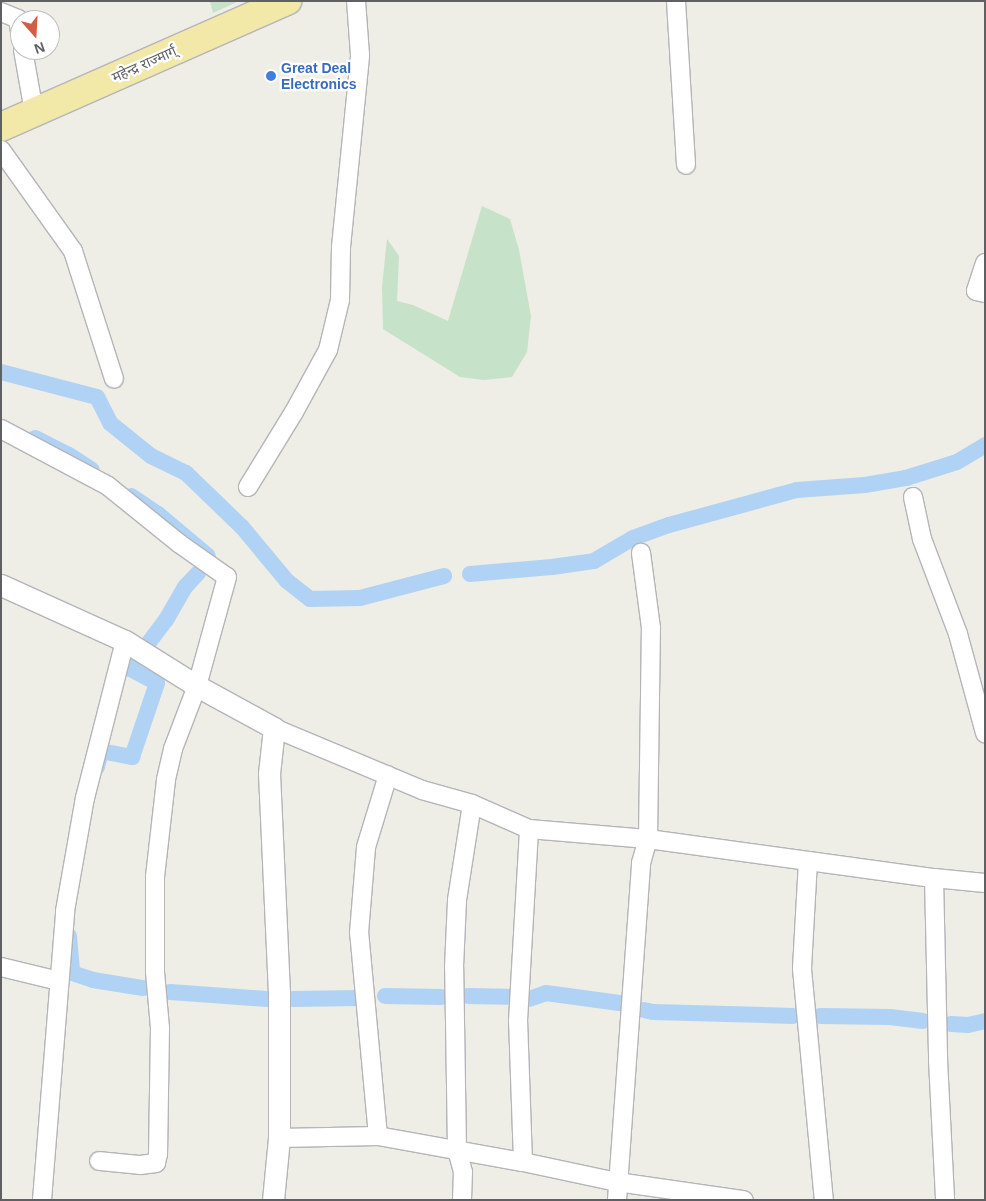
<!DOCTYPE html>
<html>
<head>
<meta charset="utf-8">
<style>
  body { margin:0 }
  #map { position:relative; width:986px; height:1201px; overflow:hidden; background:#eeede6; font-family:Arial,"Noto Sans Devanagari",sans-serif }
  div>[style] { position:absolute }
  .green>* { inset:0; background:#c6e2c8 }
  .canal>* { height:16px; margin:-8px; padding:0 8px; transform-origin:8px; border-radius:8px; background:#b0d2f4 }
  .roads { filter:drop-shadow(1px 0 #b3b5b9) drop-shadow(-1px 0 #b3b5b9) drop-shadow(0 1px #b3b5b9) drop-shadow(0 -1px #b3b5b9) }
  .minor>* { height:18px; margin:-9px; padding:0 9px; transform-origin:9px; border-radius:9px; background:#fff }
  .tertiary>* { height:21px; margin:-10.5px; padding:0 10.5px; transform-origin:10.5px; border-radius:10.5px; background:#fff }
  .trunk>* { height:28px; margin:-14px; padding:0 14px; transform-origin:14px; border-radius:14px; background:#f2e8a8 }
  .dots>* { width:14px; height:14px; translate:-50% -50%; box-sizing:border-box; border:2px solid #fff; border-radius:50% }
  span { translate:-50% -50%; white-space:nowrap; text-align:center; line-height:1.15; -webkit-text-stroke:4.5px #fff; paint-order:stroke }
  .street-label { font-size:14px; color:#5e6064 }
  .shop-label { font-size:14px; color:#366cbe; font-weight:700 }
  .left { translate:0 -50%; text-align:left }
  .frame { position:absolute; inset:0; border:2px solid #5e6064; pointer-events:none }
  .north { position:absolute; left:10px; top:10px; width:50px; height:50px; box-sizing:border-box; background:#fff; border:1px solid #bfbfc1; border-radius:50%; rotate:161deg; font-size:14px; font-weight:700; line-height:20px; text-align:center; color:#5e6064 }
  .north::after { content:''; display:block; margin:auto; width:18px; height:22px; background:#d35c47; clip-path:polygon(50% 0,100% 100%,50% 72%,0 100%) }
</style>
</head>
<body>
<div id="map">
  <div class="green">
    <div style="clip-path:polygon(210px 1px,239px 1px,213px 13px)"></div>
    <div style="clip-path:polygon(482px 206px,510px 219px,519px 250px,531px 316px,527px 352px,512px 377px,484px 380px,460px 377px,383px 329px,382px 287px,387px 239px,399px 256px,397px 301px,413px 305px,448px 321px)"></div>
  </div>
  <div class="canal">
    <div style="left:1px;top:372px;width:99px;rotate:14.6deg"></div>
    <div style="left:97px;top:397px;width:29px;rotate:63deg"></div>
    <div style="left:110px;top:423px;width:53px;rotate:38.8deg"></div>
    <div style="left:151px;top:456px;width:39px;rotate:26deg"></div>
    <div style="left:186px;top:473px;width:78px;rotate:44deg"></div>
    <div style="left:242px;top:527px;width:70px;rotate:50.2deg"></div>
    <div style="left:287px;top:581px;width:29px;rotate:38deg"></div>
    <div style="left:310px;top:599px;width:50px;rotate:-1.1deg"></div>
    <div style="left:360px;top:598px;width:87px;rotate:-14.7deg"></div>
    <div style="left:35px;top:438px;width:38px;rotate:27deg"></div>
    <div style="left:69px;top:455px;width:27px;rotate:33deg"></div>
    <div style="left:131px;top:496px;width:32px;rotate:34deg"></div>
    <div style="left:158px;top:514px;width:65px;rotate:40deg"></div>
    <div style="left:470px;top:574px;width:82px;rotate:-4.9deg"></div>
    <div style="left:552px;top:567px;width:42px;rotate:-8.1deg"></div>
    <div style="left:594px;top:561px;width:45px;rotate:-30.5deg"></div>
    <div style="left:633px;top:538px;width:38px;rotate:-20deg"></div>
    <div style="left:669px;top:525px;width:133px;rotate:-15.3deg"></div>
    <div style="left:797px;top:490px;width:68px;rotate:-4.2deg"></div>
    <div style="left:865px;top:485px;width:42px;rotate:-9.7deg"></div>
    <div style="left:906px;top:478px;width:53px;rotate:-17.4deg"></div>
    <div style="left:957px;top:462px;width:33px;rotate:-31deg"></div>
    <div style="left:150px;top:641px;width:26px;rotate:-53deg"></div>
    <div style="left:166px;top:620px;width:38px;rotate:-60deg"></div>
    <div style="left:185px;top:587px;width:19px;rotate:-47deg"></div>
    <div style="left:97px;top:767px;width:16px;rotate:-76deg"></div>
    <div style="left:101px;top:751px;width:32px;rotate:11deg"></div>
    <div style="left:132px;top:757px;width:78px;rotate:-71.3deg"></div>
    <div style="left:157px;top:683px;width:30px;rotate:-152deg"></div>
    <div style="left:131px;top:669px;width:7px;rotate:-56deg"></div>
    <div style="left:69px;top:936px;width:37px;rotate:85deg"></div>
    <div style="left:72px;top:973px;width:22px;rotate:18deg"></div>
    <div style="left:93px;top:980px;width:51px;rotate:9.1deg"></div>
    <div style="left:170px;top:992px;width:97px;rotate:4.1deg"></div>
    <div style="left:385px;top:996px;width:56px;rotate:1deg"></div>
    <div style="left:468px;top:996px;width:39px;rotate:1deg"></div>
    <div style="left:293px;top:999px;width:66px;rotate:-0.9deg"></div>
    <div style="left:529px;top:999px;width:18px;rotate:-19deg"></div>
    <div style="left:546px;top:993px;width:74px;rotate:7.8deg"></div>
    <div style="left:644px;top:1010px;width:9px;rotate:13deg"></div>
    <div style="left:653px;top:1012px;width:140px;rotate:1.6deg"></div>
    <div style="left:820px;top:1016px;width:70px;rotate:0.8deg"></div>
    <div style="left:890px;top:1017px;width:33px;rotate:7deg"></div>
    <div style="left:951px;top:1024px;width:17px;rotate:3deg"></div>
    <div style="left:968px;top:1025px;width:17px;rotate:-13deg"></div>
  </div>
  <div class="roads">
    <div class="minor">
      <div style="left:676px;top:1px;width:164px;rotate:86.5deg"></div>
      <div style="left:1px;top:12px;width:18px;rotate:22deg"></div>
      <div style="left:18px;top:19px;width:13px;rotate:81deg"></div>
      <div style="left:23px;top:50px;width:63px;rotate:79.9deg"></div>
      <div style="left:1px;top:150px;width:124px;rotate:54.5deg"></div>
      <div style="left:73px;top:251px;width:134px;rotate:72.2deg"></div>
      <div style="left:985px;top:263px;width:29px;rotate:108deg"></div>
      <div style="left:976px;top:291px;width:9px;rotate:13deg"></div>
      <div style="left:1px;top:429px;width:121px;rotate:28deg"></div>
      <div style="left:108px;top:486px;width:92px;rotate:38.9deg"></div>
      <div style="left:180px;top:544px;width:57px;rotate:35.1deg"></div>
      <div style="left:227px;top:577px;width:113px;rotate:105.4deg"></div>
      <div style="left:197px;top:686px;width:67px;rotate:110.9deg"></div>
      <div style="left:173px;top:749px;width:32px;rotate:103deg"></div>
      <div style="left:166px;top:780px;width:98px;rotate:96.5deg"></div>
      <div style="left:155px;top:877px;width:95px;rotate:90deg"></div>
      <div style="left:155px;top:972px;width:56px;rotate:84.9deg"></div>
      <div style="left:160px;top:1028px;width:126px;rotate:90.9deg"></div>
      <div style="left:158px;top:1154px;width:9px;rotate:103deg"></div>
      <div style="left:156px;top:1163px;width:16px;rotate:173deg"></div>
      <div style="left:140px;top:1165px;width:41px;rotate:-174.4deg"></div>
      <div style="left:248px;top:487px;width:88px;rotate:-58.5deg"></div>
      <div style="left:294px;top:412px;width:71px;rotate:-61.3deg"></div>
      <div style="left:328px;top:350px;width:51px;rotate:-76.5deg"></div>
      <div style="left:340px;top:300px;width:53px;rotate:-88.9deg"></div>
      <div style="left:341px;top:247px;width:193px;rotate:-84.3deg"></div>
      <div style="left:360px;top:55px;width:54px;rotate:-94.2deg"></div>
      <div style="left:913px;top:497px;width:43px;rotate:77.9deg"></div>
      <div style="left:922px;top:539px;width:102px;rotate:69.2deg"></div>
      <div style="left:958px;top:634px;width:103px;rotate:74.7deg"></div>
      <div style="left:274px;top:728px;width:160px;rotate:22.7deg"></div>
      <div style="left:422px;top:790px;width:52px;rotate:15.6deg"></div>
      <div style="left:472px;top:804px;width:62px;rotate:23.7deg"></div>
      <div style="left:529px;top:829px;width:119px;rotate:4.8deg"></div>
      <div style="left:648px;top:839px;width:289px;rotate:7.8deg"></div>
      <div style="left:934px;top:878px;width:51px;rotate:5.6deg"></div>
      <div style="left:808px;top:861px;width:108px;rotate:93.2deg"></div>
      <div style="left:802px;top:969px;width:232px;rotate:84.6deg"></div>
      <div style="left:934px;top:878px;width:182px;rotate:88.7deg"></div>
      <div style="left:938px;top:1060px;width:140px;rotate:87.1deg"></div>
      <div style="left:1px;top:967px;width:60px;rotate:13.6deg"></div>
      <div style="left:378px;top:1136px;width:204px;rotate:-95.3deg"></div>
      <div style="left:359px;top:933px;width:86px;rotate:-85.3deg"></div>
      <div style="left:366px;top:847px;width:75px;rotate:-73deg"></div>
      <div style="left:279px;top:1138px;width:99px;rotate:-1.2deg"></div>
      <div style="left:378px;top:1136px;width:147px;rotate:10.2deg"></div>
      <div style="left:523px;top:1162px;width:96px;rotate:12deg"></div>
      <div style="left:617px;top:1182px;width:128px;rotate:8.1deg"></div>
      <div style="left:523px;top:1162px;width:141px;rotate:-92deg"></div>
      <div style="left:518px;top:1021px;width:192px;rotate:-86.7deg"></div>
      <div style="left:42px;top:1200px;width:290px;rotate:-85.4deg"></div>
      <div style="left:65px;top:911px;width:115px;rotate:-80deg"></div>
      <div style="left:85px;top:798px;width:162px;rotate:-75.7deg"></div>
      <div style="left:462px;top:1200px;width:28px;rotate:-88deg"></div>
      <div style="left:463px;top:1172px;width:24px;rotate:-105deg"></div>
      <div style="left:457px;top:1149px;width:182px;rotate:-90.9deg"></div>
      <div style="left:454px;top:967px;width:67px;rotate:-87.4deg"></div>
      <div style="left:457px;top:900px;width:97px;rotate:-81.1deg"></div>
      <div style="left:617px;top:1200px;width:338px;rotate:-85.9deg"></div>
      <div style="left:641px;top:863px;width:25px;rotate:-74deg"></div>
      <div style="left:648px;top:839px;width:211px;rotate:-89.2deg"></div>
      <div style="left:651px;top:628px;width:76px;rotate:-97.6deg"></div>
    </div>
    <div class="tertiary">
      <div style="left:1px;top:585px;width:136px;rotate:24.3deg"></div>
      <div style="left:125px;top:641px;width:85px;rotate:32deg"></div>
      <div style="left:197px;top:686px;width:88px;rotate:28.6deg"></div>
      <div style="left:274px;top:728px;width:45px;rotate:96.3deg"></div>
      <div style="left:269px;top:773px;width:219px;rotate:87.4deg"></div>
      <div style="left:279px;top:992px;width:146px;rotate:90deg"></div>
      <div style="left:279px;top:1138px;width:62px;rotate:95.5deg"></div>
    </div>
    <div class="trunk">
      <div style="left:1px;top:127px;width:313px;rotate:-23.8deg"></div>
    </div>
  </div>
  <div class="dots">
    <div style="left:271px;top:76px;background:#3f7fe0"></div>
  </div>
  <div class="street-label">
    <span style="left:144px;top:64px;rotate:-24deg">महेन्द्र राज्मार्ग्</span>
  </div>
  <div class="shop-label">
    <span class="left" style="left:281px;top:76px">Great Deal<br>Electronics</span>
  </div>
  <div class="frame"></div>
  <div class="north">N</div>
</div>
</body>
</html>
